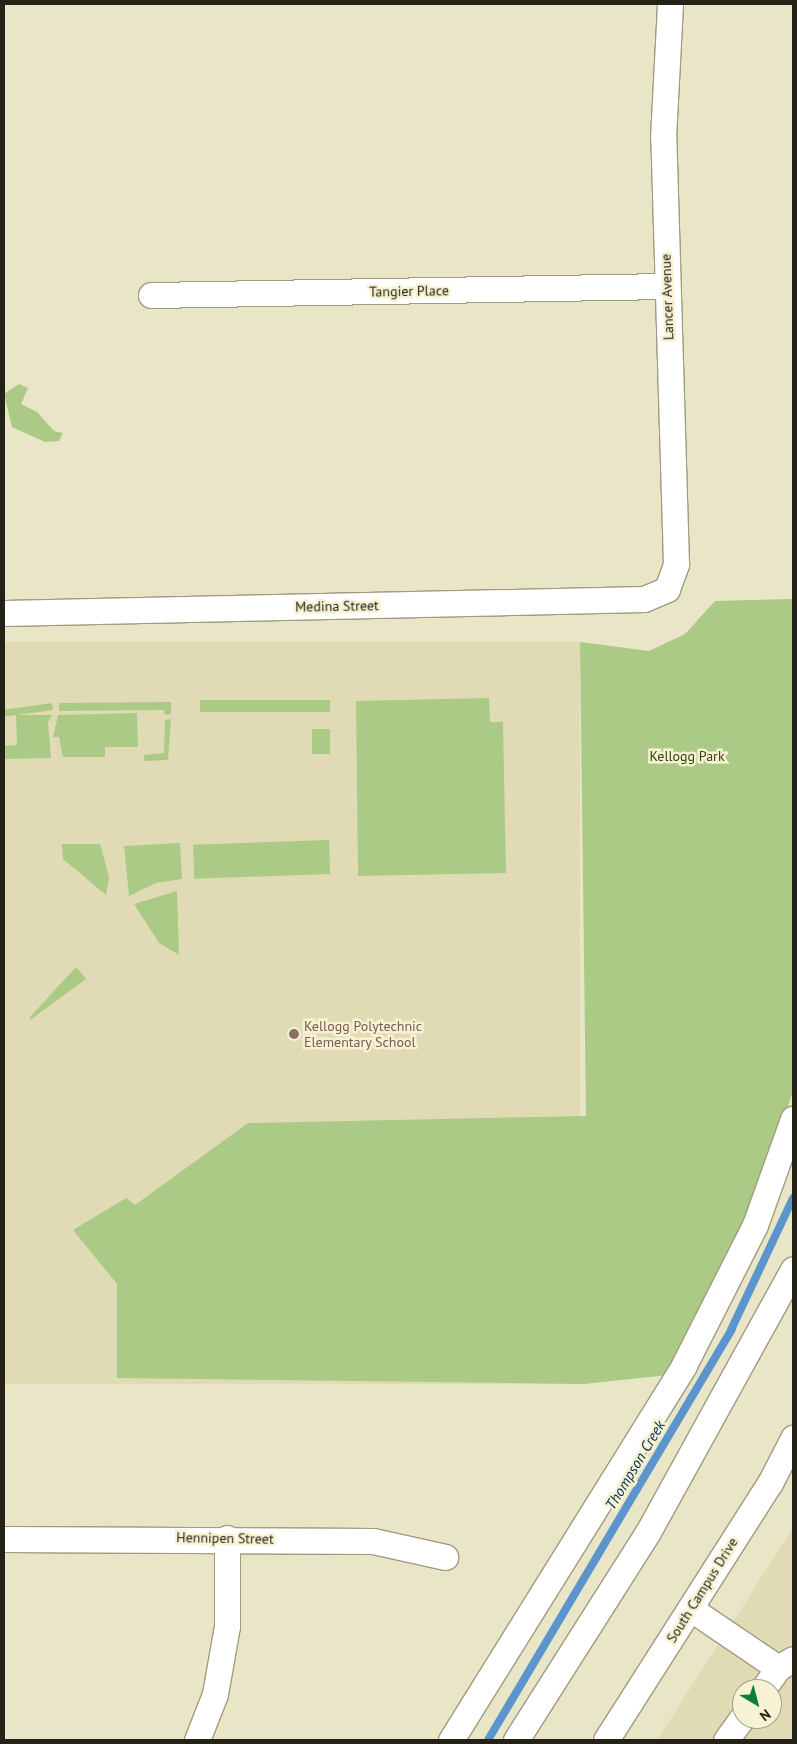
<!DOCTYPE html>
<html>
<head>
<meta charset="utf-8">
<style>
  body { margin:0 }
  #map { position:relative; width:797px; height:1744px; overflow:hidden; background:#e9e5c7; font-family:"PT Sans",sans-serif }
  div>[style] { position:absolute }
  .built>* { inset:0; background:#e1dbb5; transform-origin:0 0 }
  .green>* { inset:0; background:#abca85; transform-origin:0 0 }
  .stream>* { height:8px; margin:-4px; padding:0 4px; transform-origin:4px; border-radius:4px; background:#5c95ce }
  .roads { filter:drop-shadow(1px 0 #a09b7f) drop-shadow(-1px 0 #a09b7f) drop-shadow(0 1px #a09b7f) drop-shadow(0 -1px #a09b7f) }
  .minor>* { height:25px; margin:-12.5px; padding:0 12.5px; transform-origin:12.5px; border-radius:12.5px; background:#fff }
  .dots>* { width:14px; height:14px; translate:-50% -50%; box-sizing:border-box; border:2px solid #f7f2d3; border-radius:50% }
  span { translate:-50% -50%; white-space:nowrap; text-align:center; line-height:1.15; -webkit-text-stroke:5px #f7f2d3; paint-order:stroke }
  .street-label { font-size:14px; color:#242217 }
  .park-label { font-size:14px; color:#2f430d }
  .education-label { font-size:14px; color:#785e54 }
  .left { translate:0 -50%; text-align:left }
  .water-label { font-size:15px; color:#002a4f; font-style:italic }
  .frame { position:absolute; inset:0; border:5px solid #242217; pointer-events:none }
  .north { position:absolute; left:732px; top:1679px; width:50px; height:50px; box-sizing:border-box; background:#f7f2d3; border:1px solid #a39f88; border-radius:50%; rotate:143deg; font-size:14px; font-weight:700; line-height:20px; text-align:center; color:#242217 }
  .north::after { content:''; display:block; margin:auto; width:18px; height:22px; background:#088038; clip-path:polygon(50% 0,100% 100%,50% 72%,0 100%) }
</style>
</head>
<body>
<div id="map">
  <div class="built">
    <div style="left:580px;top:642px;width:742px;height:576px;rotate:90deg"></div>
    <div style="clip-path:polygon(evenodd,793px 1528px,793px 1740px,657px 1740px,793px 1528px,742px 1689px,772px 1689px,772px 1719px,742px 1719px,742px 1689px)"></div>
  </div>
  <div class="green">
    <div style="clip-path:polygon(19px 384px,28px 388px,21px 404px,37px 412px,54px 431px,63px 433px,59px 441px,45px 442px,12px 427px,4px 394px)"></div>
    <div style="clip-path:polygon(793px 599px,793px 1091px,759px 1195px,668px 1375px,584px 1384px,117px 1378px,117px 1284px,73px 1230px,126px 1198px,135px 1205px,248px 1123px,586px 1116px,580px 642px,649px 651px,685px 634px,715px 601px)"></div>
    <div style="clip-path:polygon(489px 698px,490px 722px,503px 722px,506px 873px,358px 876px,356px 701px)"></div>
    <div style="left:330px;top:700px;width:12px;height:130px;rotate:90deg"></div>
    <div style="clip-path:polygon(171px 702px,171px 714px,165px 715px,164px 710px,59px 711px,59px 703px)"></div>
    <div style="left:52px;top:703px;width:7px;height:48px;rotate:82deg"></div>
    <div style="clip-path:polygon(137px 713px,138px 747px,105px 747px,105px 757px,63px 757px,59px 737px,53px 737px,58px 715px)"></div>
    <div style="clip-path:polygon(16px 715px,52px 715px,48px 722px,51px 758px,4px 759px,4px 746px,17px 745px)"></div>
    <div style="clip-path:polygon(171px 719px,168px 760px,144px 761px,144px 755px,164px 753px,165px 720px)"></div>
    <div style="left:312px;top:729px;width:18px;height:25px"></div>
    <div style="left:329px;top:840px;width:34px;height:136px;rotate:88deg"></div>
    <div style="clip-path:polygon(180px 843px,182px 879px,156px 883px,129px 896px,124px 846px)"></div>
    <div style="clip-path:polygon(62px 844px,100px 844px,109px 877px,106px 895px,63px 859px)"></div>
    <div style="clip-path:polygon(177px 891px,179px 955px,159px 943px,134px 904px)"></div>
    <div style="clip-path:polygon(76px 967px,86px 979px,30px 1020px,30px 1017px)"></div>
  </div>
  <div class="stream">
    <div style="left:488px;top:1740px;width:477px;rotate:-59.3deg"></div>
    <div style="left:731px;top:1330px;width:146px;rotate:-64.8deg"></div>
  </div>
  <div class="roads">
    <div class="minor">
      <div style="left:151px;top:295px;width:516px;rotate:-1deg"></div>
      <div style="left:4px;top:613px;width:640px;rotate:-1.25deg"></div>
      <div style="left:644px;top:599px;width:25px;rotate:-23deg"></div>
      <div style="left:667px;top:589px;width:27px;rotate:-70deg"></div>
      <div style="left:676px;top:564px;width:426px;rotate:-91.7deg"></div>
      <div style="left:663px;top:138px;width:134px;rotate:-87deg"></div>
      <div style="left:4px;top:1539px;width:369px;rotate:0.3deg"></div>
      <div style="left:373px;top:1541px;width:74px;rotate:12.5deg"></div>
      <div style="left:691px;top:1609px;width:105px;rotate:34.1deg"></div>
      <div style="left:763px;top:1689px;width:26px;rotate:-54deg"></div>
      <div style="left:778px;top:1668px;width:17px;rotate:-31deg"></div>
      <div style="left:197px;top:1740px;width:49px;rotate:-68.6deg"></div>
      <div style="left:215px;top:1694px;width:69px;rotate:-80deg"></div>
      <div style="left:227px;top:1626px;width:88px;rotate:-90deg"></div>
      <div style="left:451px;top:1740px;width:441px;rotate:-58.1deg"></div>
      <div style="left:684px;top:1365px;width:157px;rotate:-63.1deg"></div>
      <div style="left:755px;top:1225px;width:113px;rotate:-70.3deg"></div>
      <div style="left:516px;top:1740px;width:246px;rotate:-57.6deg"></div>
      <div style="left:648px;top:1532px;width:300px;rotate:-61.1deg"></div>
      <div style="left:606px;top:1740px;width:305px;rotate:-57.5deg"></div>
      <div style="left:770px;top:1483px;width:51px;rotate:-62.9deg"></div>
      <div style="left:726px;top:1740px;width:27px;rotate:-54deg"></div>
    </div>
  </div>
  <div class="dots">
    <div style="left:294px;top:1034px;background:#8d6e63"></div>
  </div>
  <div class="street-label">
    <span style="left:409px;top:291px;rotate:-1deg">Tangier Place</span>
    <span style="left:667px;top:297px;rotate:-92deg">Lancer Avenue</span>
    <span style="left:337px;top:606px;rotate:-1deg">Medina Street</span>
    <span style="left:225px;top:1538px;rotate:1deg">Hennipen Street</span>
    <span style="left:702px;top:1590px;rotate:-58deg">South Campus Drive</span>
  </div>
  <div class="park-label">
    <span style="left:687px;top:756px">Kellogg Park</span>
  </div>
  <div class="education-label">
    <span class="left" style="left:304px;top:1034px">Kellogg Polytechnic<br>Elementary School</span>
  </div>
  <div class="water-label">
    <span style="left:635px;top:1465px;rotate:-59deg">Thompson Creek</span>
  </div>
  <div class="frame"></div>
  <div class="north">N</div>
</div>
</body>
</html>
